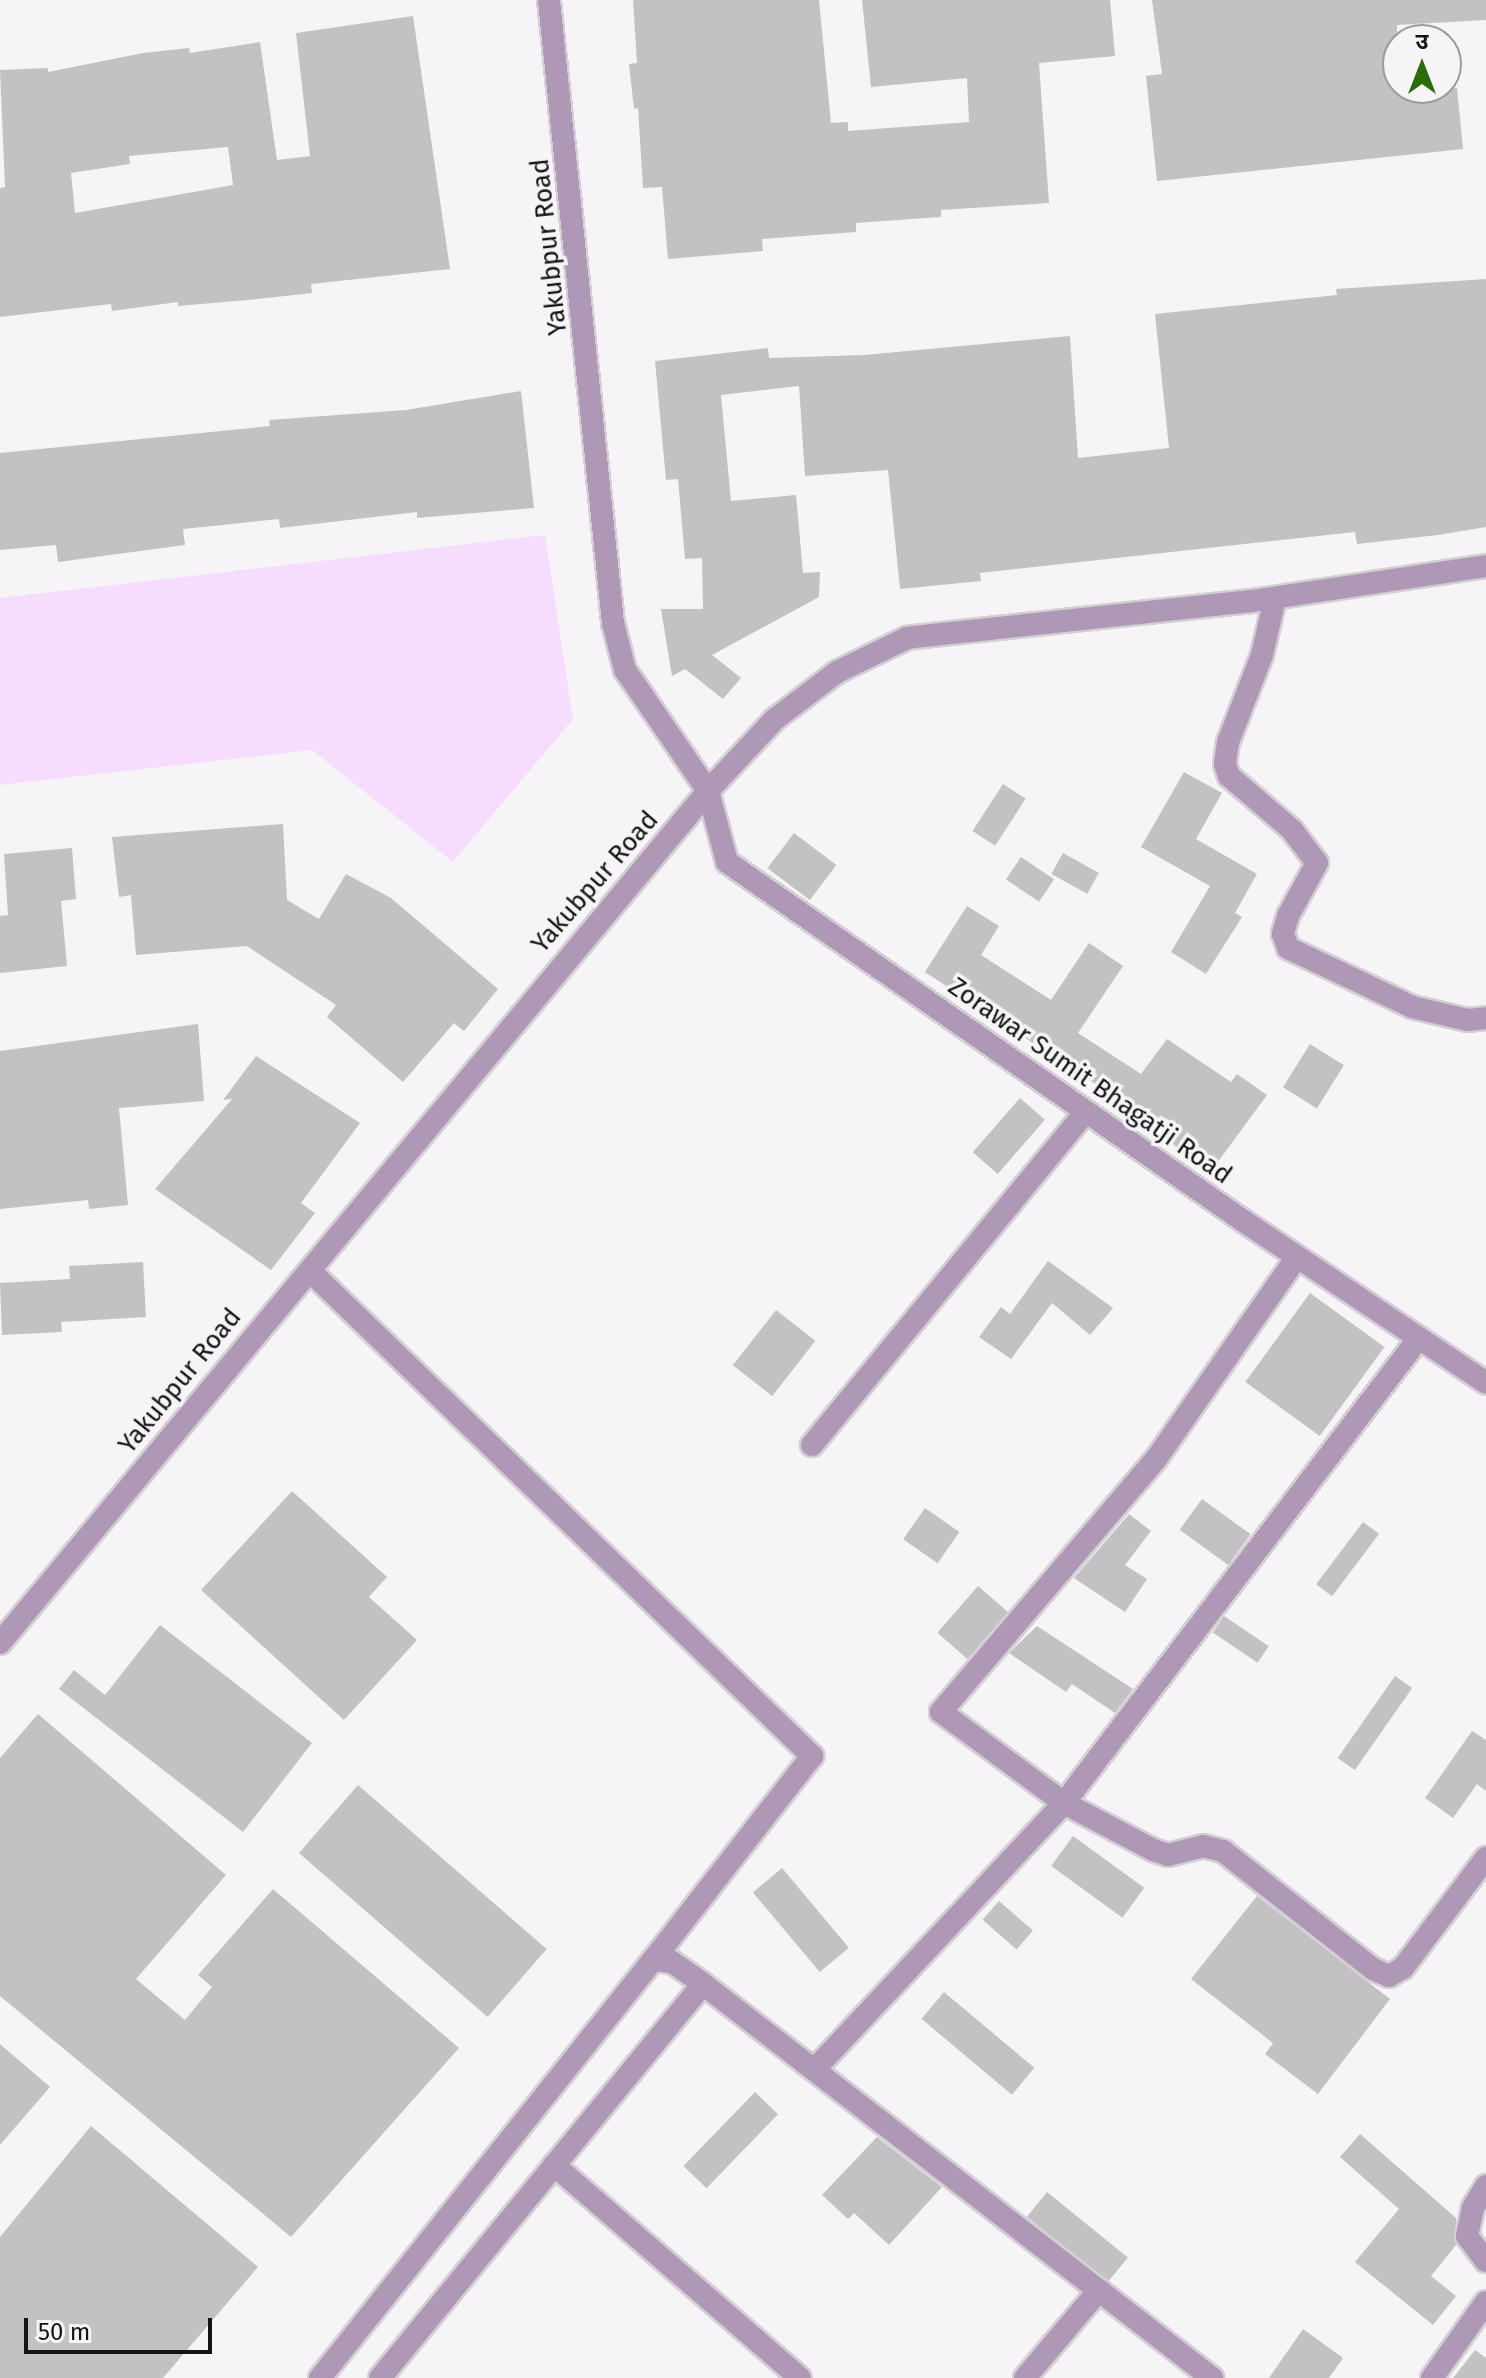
<!DOCTYPE html>
<html>
<head>
<meta charset="utf-8">
<style>
  body { margin:0 }
  #map { position:relative; width:1486px; height:2378px; overflow:hidden; background:#f7f4f8; font-family:"Fira Sans","Noto Sans Devanagari",sans-serif }
  div>[style] { position:absolute }
  .green>* { inset:0; background:#f6dcfd }
  .building>* { inset:0; background:#c4c1c5; transform-origin:0 0 }
  .roads { filter:drop-shadow(2px 0 #d3d0d4) drop-shadow(-2px 0 #d3d0d4) drop-shadow(0 2px #d3d0d4) drop-shadow(0 -2px #d3d0d4) }
  .minor>* { height:22px; margin:-11px; padding:0 11px; transform-origin:11px; border-radius:11px; background:#af98b5 }
  .tertiary>* { height:22px; margin:-11px; padding:0 11px; transform-origin:11px; border-radius:11px; background:#af98b5 }
  span { translate:-50% -50%; white-space:nowrap; text-align:center; line-height:1.15; -webkit-text-stroke:7px #f7f4f8; paint-order:stroke }
  .street-label { font-size:26px; color:#141315 }
  .north { position:absolute; left:1382px; top:24px; width:80px; height:80px; box-sizing:border-box; background:#f7f4f8; border:2px solid #9c9a9d; border-radius:50%; rotate:0deg; font-size:22px; font-weight:700; line-height:32px; text-align:center; color:#141315 }
  .north::after { content:''; display:block; margin:auto; width:28px; height:36px; background:#276d08; clip-path:polygon(50% 0,100% 100%,50% 72%,0 100%) }
  .scale { position:absolute; left:24px; top:2318px; width:188px; height:36px; box-sizing:border-box; border:4px solid #141315; border-top:0; padding-left:10px; font-size:24px; line-height:28px; white-space:nowrap; color:#141315; -webkit-text-stroke:6px #f7f4f8; paint-order:stroke }
</style>
</head>
<body>
<div id="map">
  <div class="green">
    <div style="clip-path:polygon(545px 535px,573px 719px,453px 862px,312px 750px,0 785px,0 598px)"></div>
  </div>
  <div class="building">
    <div style="clip-path:polygon(633px 0,819px 0,831px 123px,848px 122px,848px 131px,969px 122px,967px 78px,871px 87px,862px 0,1110px 0,1115px 56px,1039px 63px,1049px 203px,941px 210px,941px 217px,856px 223px,856px 232px,762px 239px,763px 251px,668px 259px,662px 187px,643px 188px,638px 108px,634px 109px,629px 64px,637px 63px)"></div>
    <div style="clip-path:polygon(1152px 0,1486px 0,1486px 20px,1397px 25px,1398px 88px,1457px 88px,1463px 149px,1157px 181px,1146px 76px,1162px 74px)"></div>
    <div style="clip-path:polygon(evenodd,413px 16px,450px 269px,311px 284px,312px 293px,258px 299px,178px 306px,178px 302px,112px 311px,111px 304px,0 317px,0 188px,5px 187px,0 70px,48px 68px,48px 72px,143px 53px,189px 48px,190px 53px,260px 42px,277px 160px,310px 156px,296px 33px,413px 16px,228px 147px,233px 185px,75px 213px,71px 173px,130px 164px,129px 156px,228px 147px)"></div>
    <div style="clip-path:polygon(1486px 279px,1486px 527px,1438px 535px,1357px 544px,1355px 532px,980px 573px,981px 581px,900px 589px,888px 470px,805px 476px,799px 386px,721px 395px,731px 501px,796px 495px,803px 573px,820px 572px,819px 597px,712px 655px,741px 678px,723px 699px,685px 669px,672px 676px,661px 609px,703px 609px,702px 558px,685px 559px,678px 479px,666px 480px,655px 361px,768px 348px,769px 358px,864px 355px,1070px 336px,1078px 458px,1169px 448px,1155px 314px,1337px 295px,1336px 289px)"></div>
    <div style="clip-path:polygon(521px 391px,534px 508px,417px 518px,417px 512px,280px 528px,279px 519px,183px 529px,185px 545px,58px 562px,56px 545px,0 550px,0 453px,270px 426px,269px 420px,406px 410px)"></div>
    <div style="clip-path:polygon(1184px 772px,1222px 793px,1196px 839px,1257px 874px,1235px 913px,1242px 917px,1206px 974px,1171px 952px,1210px 886px,1141px 847px)"></div>
    <div style="left:1003px;top:784px;width:27px;height:56px;rotate:33deg"></div>
    <div style="clip-path:polygon(283px 824px,287px 900px,319px 919px,346px 874px,391px 898px,498px 989px,464px 1031px,454px 1023px,403px 1082px,327px 1017px,336px 1005px,247px 946px,136px 955px,131px 895px,119px 897px,112px 837px)"></div>
    <div style="left:794px;top:833px;width:53px;height:44px;rotate:37deg"></div>
    <div style="clip-path:polygon(72px 848px,76px 899px,61px 901px,67px 966px,0 973px,0 916px,8px 915px,4px 854px)"></div>
    <div style="left:1063px;top:853px;width:41px;height:24px;rotate:29deg"></div>
    <div style="left:1021px;top:857px;width:40px;height:27px;rotate:34deg"></div>
    <div style="clip-path:polygon(967px 906px,999px 926px,981px 955px,1051px 1000px,1089px 943px,1123px 966px,1078px 1033px,1141px 1074px,1167px 1039px,1231px 1082px,1237px 1074px,1267px 1095px,1209px 1174px,1121px 1101px,925px 972px)"></div>
    <div style="clip-path:polygon(198px 1024px,204px 1101px,119px 1108px,128px 1205px,89px 1209px,88px 1200px,0 1209px,0 1051px)"></div>
    <div style="left:1310px;top:1044px;width:40px;height:51px;rotate:32deg"></div>
    <div style="clip-path:polygon(256px 1056px,360px 1123px,301px 1203px,315px 1213px,271px 1270px,155px 1189px,232px 1099px,223px 1100px)"></div>
    <div style="left:1020px;top:1098px;width:33px;height:72px;rotate:41deg"></div>
    <div style="clip-path:polygon(1048px 1261px,1113px 1308px,1090px 1335px,1052px 1303px,1011px 1359px,979px 1337px,1001px 1307px,1010px 1314px)"></div>
    <div style="clip-path:polygon(143px 1262px,146px 1317px,61px 1322px,62px 1332px,2px 1335px,0 1283px,70px 1279px,69px 1266px)"></div>
    <div style="left:1310px;top:1293px;width:92px;height:110px;rotate:36deg"></div>
    <div style="left:776px;top:1310px;width:50px;height:70px;rotate:38deg"></div>
    <div style="clip-path:polygon(292px 1491px,387px 1577px,369px 1597px,417px 1640px,344px 1720px,201px 1590px)"></div>
    <div style="left:1202px;top:1499px;width:60px;height:38px;rotate:36deg"></div>
    <div style="left:925px;top:1508px;width:42px;height:38px;rotate:35deg"></div>
    <div style="clip-path:polygon(1129px 1514px,1151px 1531px,1125px 1565px,1147px 1579px,1125px 1612px,1074px 1578px)"></div>
    <div style="left:1363px;top:1522px;width:20px;height:78px;rotate:37deg"></div>
    <div style="left:978px;top:1586px;width:40px;height:62px;rotate:41deg"></div>
    <div style="left:1224px;top:1616px;width:54px;height:20px;rotate:34deg"></div>
    <div style="clip-path:polygon(160px 1625px,312px 1743px,243px 1832px,59px 1689px,74px 1670px,105px 1695px)"></div>
    <div style="clip-path:polygon(1037px 1626px,1133px 1689px,1115px 1713px,1072px 1684px,1066px 1692px,1009px 1653px)"></div>
    <div style="left:1395px;top:1676px;width:21px;height:100px;rotate:35deg"></div>
    <div style="clip-path:polygon(38px 1714px,226px 1875px,136px 1979px,185px 2020px,212px 1987px,198px 1975px,273px 1889px,459px 2048px,291px 2237px,0 1996px,0 1758px)"></div>
    <div style="clip-path:polygon(1472px 1731px,1486px 1740px,1486px 1791px,1477px 1784px,1453px 1818px,1425px 1798px)"></div>
    <div style="left:358px;top:1785px;width:250px;height:90px;rotate:41deg"></div>
    <div style="left:1073px;top:1836px;width:88px;height:37px;rotate:36deg"></div>
    <div style="left:782px;top:1868px;width:104px;height:38px;rotate:50deg"></div>
    <div style="clip-path:polygon(1257px 1896px,1390px 1999px,1318px 2094px,1265px 2054px,1273px 2043px,1191px 1979px)"></div>
    <div style="left:999px;top:1901px;width:45px;height:25px;rotate:41deg"></div>
    <div style="left:944px;top:1992px;width:118px;height:35px;rotate:40deg"></div>
    <div style="clip-path:polygon(0 2044px,50px 2087px,0 2145px)"></div>
    <div style="left:755px;top:2092px;width:32px;height:103px;rotate:44deg"></div>
    <div style="clip-path:polygon(91px 2126px,258px 2267px,163px 2378px,0 2378px,0 2237px)"></div>
    <div style="clip-path:polygon(1360px 2134px,1456px 2218px,1456px 2245px,1431px 2276px,1456px 2296px,1433px 2325px,1355px 2262px,1399px 2209px,1340px 2157px)"></div>
    <div style="clip-path:polygon(877px 2137px,942px 2187px,889px 2245px,854px 2213px,848px 2219px,822px 2195px)"></div>
    <div style="left:1047px;top:2192px;width:104px;height:32px;rotate:39deg"></div>
    <div style="clip-path:polygon(1303px 2329px,1343px 2358px,1329px 2378px,1269px 2378px)"></div>
    <div style="clip-path:polygon(1475px 2350px,1486px 2358px,1486px 2378px,1453px 2378px)"></div>
  </div>
  <div class="roads">
    <div class="minor">
      <div style="left:1486px;top:566px;width:238px;rotate:171.5deg"></div>
      <div style="left:1251px;top:601px;width:346px;rotate:173.9deg"></div>
      <div style="left:907px;top:638px;width:78px;rotate:154.1deg"></div>
      <div style="left:837px;top:672px;width:79px;rotate:142.7deg"></div>
      <div style="left:774px;top:720px;width:97px;rotate:132.9deg"></div>
      <div style="left:708px;top:791px;width:73px;rotate:75deg"></div>
      <div style="left:727px;top:862px;width:627px;rotate:34.8deg"></div>
      <div style="left:1242px;top:1220px;width:293px;rotate:33.7deg"></div>
      <div style="left:1275px;top:598px;width:58px;rotate:102.8deg"></div>
      <div style="left:1262px;top:655px;width:93px;rotate:111.3deg"></div>
      <div style="left:1228px;top:742px;width:22px;rotate:98deg"></div>
      <div style="left:1225px;top:764px;width:13px;rotate:72deg"></div>
      <div style="left:1229px;top:776px;width:83px;rotate:40.6deg"></div>
      <div style="left:1292px;top:830px;width:41px;rotate:52.9deg"></div>
      <div style="left:1317px;top:863px;width:60px;rotate:118.7deg"></div>
      <div style="left:1288px;top:916px;width:19px;rotate:106deg"></div>
      <div style="left:1283px;top:934px;width:15px;rotate:70deg"></div>
      <div style="left:1288px;top:948px;width:137px;rotate:25.4deg"></div>
      <div style="left:1412px;top:1007px;width:57px;rotate:13.1deg"></div>
      <div style="left:1468px;top:1020px;width:18px;rotate:-6deg"></div>
      <div style="left:1297px;top:1257px;width:246px;rotate:124.9deg"></div>
      <div style="left:1156px;top:1459px;width:332px;rotate:130.4deg"></div>
      <div style="left:941px;top:1712px;width:153px;rotate:36.5deg"></div>
      <div style="left:1064px;top:1803px;width:101px;rotate:27.8deg"></div>
      <div style="left:1153px;top:1850px;width:16px;rotate:18deg"></div>
      <div style="left:1168px;top:1855px;width:36px;rotate:-14deg"></div>
      <div style="left:1203px;top:1846px;width:21px;rotate:14deg"></div>
      <div style="left:1223px;top:1851px;width:191px;rotate:38.2deg"></div>
      <div style="left:1373px;top:1969px;width:17px;rotate:24deg"></div>
      <div style="left:1389px;top:1976px;width:16px;rotate:-30deg"></div>
      <div style="left:1403px;top:1968px;width:138px;rotate:-53deg"></div>
      <div style="left:812px;top:1445px;width:430px;rotate:-50.6deg"></div>
      <div style="left:703px;top:1984px;width:644px;rotate:37.74deg"></div>
      <div style="left:816px;top:2068px;width:363px;rotate:-46.9deg"></div>
      <div style="left:1064px;top:1803px;width:585px;rotate:-52.64deg"></div>
      <div style="left:554px;top:2165px;width:325px;rotate:40.9deg"></div>
      <div style="left:1486px;top:2186px;width:26px;rotate:121deg"></div>
      <div style="left:1473px;top:2208px;width:29px;rotate:102deg"></div>
      <div style="left:1467px;top:2236px;width:31px;rotate:53deg"></div>
      <div style="left:1025px;top:2378px;width:115px;rotate:-49.9deg"></div>
      <div style="left:1432px;top:2378px;width:93px;rotate:-54.6deg"></div>
    </div>
    <div class="tertiary">
      <div style="left:311px;top:1272px;width:697px;rotate:44.01deg"></div>
      <div style="left:812px;top:1756px;width:259px;rotate:127.9deg"></div>
      <div style="left:0;top:1643px;width:1108px;rotate:-50.27deg"></div>
      <div style="left:708px;top:791px;width:147px;rotate:-124.4deg"></div>
      <div style="left:625px;top:670px;width:49px;rotate:-104.3deg"></div>
      <div style="left:613px;top:623px;width:626px;rotate:-95.87deg"></div>
      <div style="left:320px;top:2378px;width:534px;rotate:-51.46deg"></div>
      <div style="left:653px;top:1960px;width:19px;rotate:6deg"></div>
      <div style="left:672px;top:1962px;width:38px;rotate:35deg"></div>
      <div style="left:703px;top:1984px;width:509px;rotate:129.34deg"></div>
    </div>
  </div>
  <div class="street-label">
    <span style="left:549px;top:247px;rotate:-96deg">Yakubpur Road</span>
    <span style="left:595px;top:882px;rotate:-49deg">Yakubpur Road</span>
    <span style="left:1090px;top:1081px;rotate:35deg">Zorawar Sumit Bhagatji Road</span>
    <span style="left:180px;top:1381px;rotate:-51deg">Yakubpur Road</span>
  </div>
  <div class="north">उ</div>
  <div class="scale">50 m</div>
</div>
</body>
</html>
